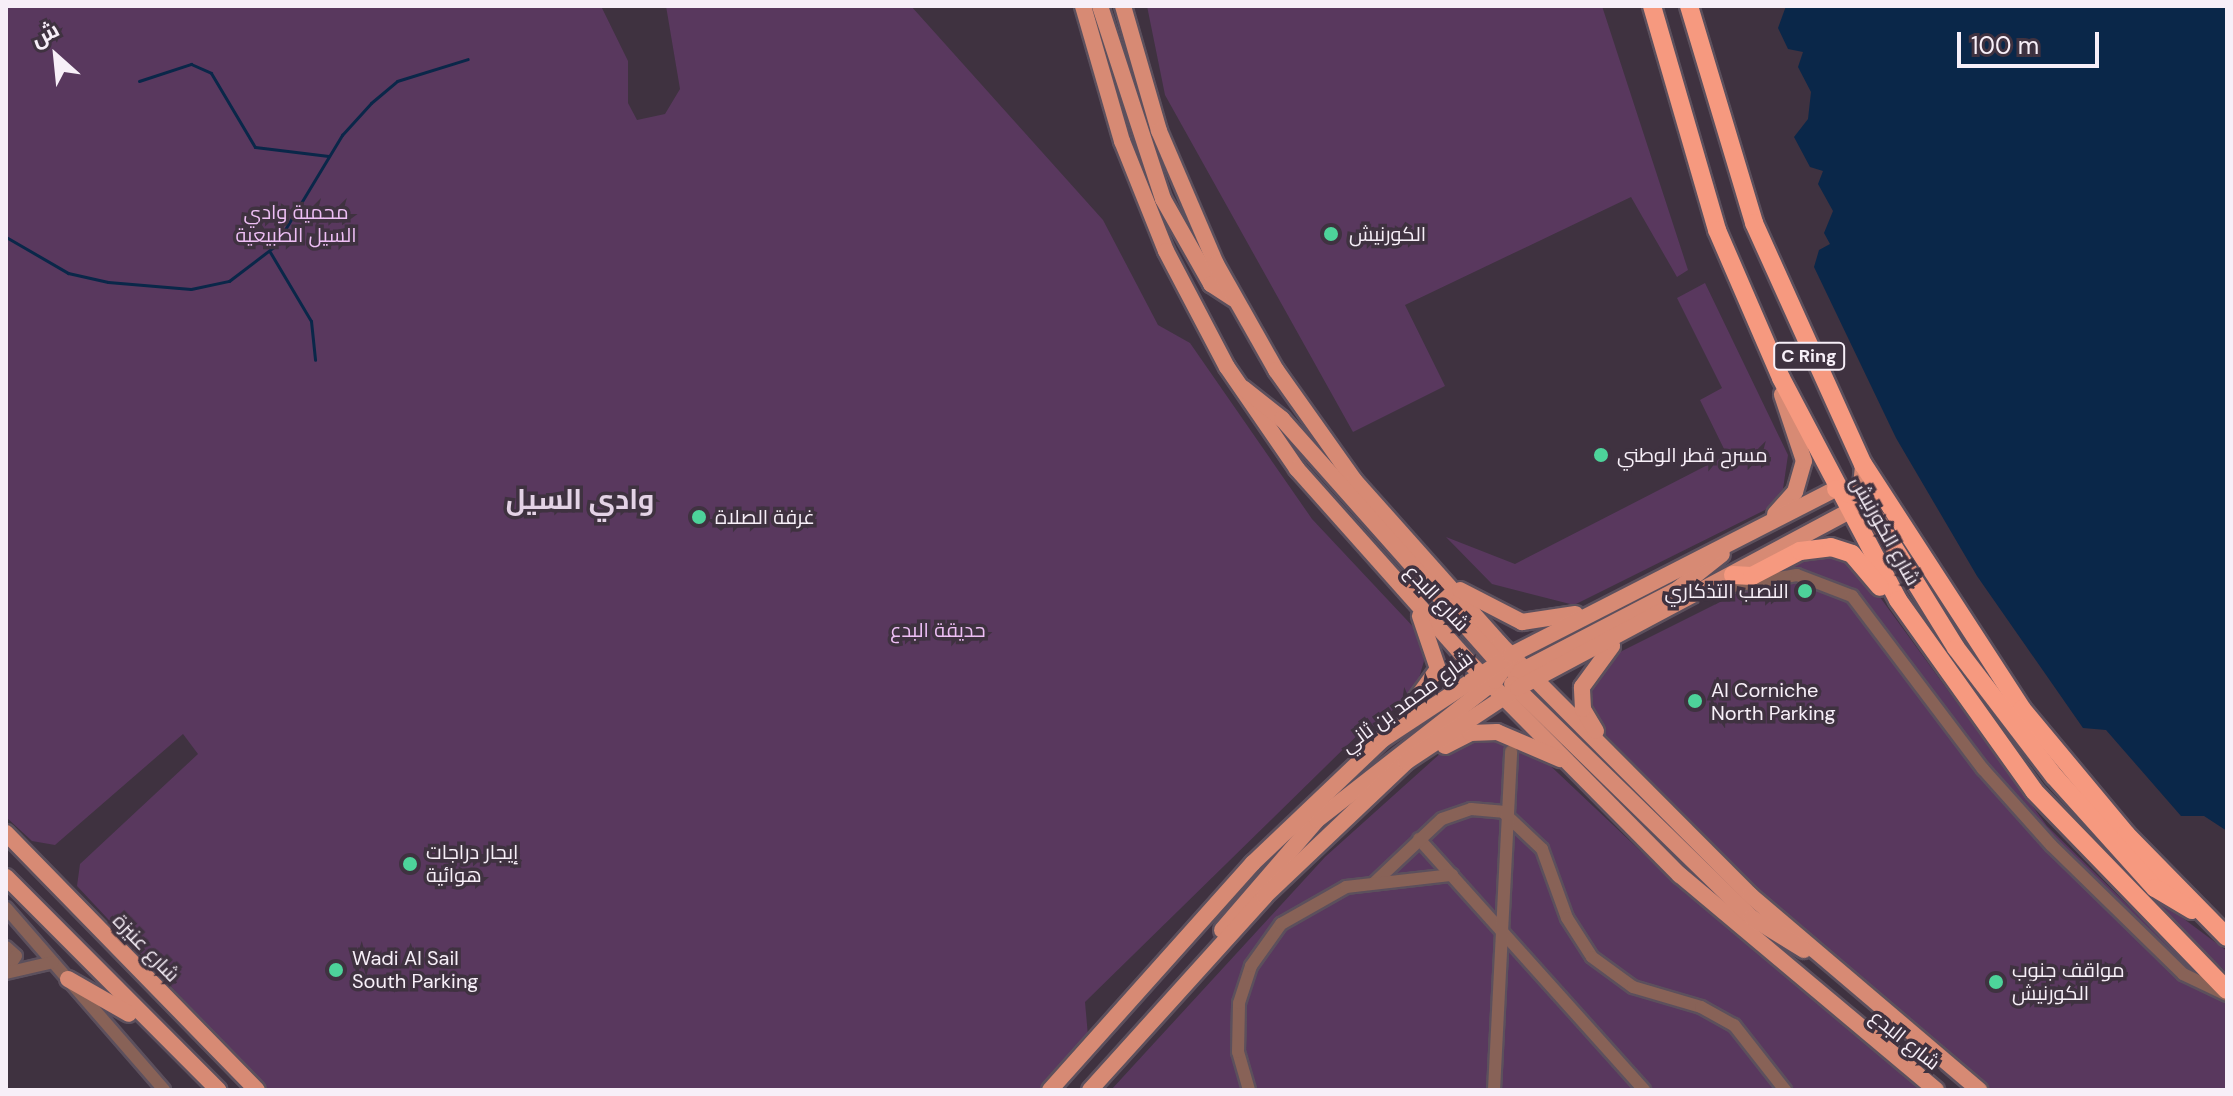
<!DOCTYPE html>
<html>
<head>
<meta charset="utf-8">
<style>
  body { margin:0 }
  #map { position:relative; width:2233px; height:1096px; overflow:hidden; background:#3f3240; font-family:"DM Sans",Cairo,sans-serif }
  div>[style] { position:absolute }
  .green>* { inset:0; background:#59385e }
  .water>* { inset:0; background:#0a2749 }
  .stream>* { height:3px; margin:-1.5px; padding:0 1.5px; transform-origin:1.5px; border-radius:1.5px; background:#0a2749 }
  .roads { filter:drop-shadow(2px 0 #5c505d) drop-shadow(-2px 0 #5c505d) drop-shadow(0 2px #5c505d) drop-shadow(0 -2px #5c505d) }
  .minor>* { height:12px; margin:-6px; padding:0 6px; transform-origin:6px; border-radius:6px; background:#886257 }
  .major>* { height:16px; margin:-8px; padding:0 8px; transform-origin:8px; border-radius:8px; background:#d78a74 }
  .highway>* { height:18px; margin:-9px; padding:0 9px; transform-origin:9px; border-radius:9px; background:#f6997f }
  .dots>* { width:22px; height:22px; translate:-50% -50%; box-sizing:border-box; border:4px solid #3f3240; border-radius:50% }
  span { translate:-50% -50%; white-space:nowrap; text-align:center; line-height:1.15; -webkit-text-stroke:7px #3f3240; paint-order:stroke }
  .shield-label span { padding:2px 6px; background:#3f3240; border:2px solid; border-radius:6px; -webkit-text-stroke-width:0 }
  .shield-label { font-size:18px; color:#f7eff8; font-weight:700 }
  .park-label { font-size:20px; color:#eebff5 }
  .poi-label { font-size:20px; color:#f7eff8 }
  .left { translate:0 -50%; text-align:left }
  .right { translate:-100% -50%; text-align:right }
  .street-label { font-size:20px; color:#f7eff8 }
  .district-label { font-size:28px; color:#e4d3e6; font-weight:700 }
  .frame { position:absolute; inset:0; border:8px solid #f7eff8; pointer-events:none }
  .north { position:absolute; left:16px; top:16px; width:80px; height:80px; -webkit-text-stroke:6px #3f3240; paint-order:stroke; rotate:333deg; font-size:22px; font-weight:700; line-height:32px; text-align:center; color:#f7eff8 }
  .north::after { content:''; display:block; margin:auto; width:28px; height:36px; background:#f7eff8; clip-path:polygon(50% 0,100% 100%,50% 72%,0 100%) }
  .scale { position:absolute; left:1957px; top:32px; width:142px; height:36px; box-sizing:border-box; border:4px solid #f7eff8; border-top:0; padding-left:10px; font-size:24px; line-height:28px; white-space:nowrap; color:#f7eff8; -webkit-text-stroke:6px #3f3240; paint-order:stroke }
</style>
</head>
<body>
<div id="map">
  <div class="green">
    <div style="clip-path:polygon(6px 6px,601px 6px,628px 61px,628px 103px,637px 120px,665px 114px,680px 89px,666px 6px,911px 6px,1103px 220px,1158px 325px,1190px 343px,1312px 519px,1419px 633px,1424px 661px,1416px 688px,1375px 727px,1370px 723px,1085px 1002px,1088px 1036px,1041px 1090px,268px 1090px,77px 886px,80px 864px,198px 754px,183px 734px,55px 845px,32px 841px,6px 817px)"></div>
    <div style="clip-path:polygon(1147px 6px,1602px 6px,1688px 270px,1677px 277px,1631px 197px,1405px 305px,1445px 386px,1353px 432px,1165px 95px)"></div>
    <div style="clip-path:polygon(1705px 283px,1788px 455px,1783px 489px,1765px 510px,1574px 605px,1492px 584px,1446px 537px,1515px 564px,1727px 455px,1700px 400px,1722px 388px,1677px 298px)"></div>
    <div style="clip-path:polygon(1818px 553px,1844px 558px,1874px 589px,2047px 826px,2227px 1002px,2227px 1090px,1991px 1090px,1748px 883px,1598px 727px,1584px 696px,1602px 661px)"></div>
    <div style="clip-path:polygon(1488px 735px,1540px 756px,1684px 892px,1924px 1090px,1111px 1090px,1325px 857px,1443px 751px)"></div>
    <div style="clip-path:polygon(2133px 881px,2227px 951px,2227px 973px,2176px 924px)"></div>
  </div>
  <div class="water">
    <div style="clip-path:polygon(1786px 6px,2227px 6px,2227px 831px,2204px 816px,2181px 816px,2106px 730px,2083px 728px,1977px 576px,1896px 438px,1814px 267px,1819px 250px,1830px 244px,1824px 233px,1833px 211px,1818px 184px,1823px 171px,1810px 167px,1794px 137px,1808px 119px,1811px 92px,1798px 67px,1803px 52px,1788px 49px,1778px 28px)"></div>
  </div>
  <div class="stream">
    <div style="left:139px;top:81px;width:55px;rotate:-18.1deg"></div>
    <div style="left:191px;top:64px;width:22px;rotate:24deg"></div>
    <div style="left:211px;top:73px;width:86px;rotate:59.3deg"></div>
    <div style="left:255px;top:147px;width:74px;rotate:7deg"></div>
    <div style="left:6px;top:237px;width:72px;rotate:30.1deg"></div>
    <div style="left:68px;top:273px;width:41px;rotate:12.7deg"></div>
    <div style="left:108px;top:282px;width:83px;rotate:4.8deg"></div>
    <div style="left:191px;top:289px;width:39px;rotate:-12deg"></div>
    <div style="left:229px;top:281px;width:58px;rotate:-37.3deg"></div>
    <div style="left:275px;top:246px;width:130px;rotate:-58.9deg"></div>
    <div style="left:342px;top:135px;width:43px;rotate:-47.8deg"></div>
    <div style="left:371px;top:103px;width:34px;rotate:-40deg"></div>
    <div style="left:397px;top:81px;width:74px;rotate:-17.2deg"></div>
    <div style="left:270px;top:252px;width:80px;rotate:59.3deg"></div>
    <div style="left:311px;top:321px;width:39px;rotate:84deg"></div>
  </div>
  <div class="roads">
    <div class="minor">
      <div style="left:1710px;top:590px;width:88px;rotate:-9.8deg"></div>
      <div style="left:1797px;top:575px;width:59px;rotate:20.9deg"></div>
      <div style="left:1852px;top:596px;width:217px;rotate:52.9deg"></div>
      <div style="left:1983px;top:769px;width:102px;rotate:48.2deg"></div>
      <div style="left:2051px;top:845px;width:185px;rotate:44.3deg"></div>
      <div style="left:2183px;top:974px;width:49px;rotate:25.5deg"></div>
      <div style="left:1419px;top:839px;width:337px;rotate:48.1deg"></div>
      <div style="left:1374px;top:883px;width:93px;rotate:-43.3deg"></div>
      <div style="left:1442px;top:819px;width:31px;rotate:-19deg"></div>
      <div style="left:1471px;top:809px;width:32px;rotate:5deg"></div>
      <div style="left:1503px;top:812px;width:54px;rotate:43.5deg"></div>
      <div style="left:1542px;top:849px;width:73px;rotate:70.1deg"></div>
      <div style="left:1567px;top:918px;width:46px;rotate:57.3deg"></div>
      <div style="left:1592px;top:957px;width:51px;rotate:36.2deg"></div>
      <div style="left:1633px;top:987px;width:71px;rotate:16.4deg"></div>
      <div style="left:1701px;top:1007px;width:38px;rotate:29deg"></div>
      <div style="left:1734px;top:1025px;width:83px;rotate:51.9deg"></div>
      <div style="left:6px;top:908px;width:241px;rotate:49deg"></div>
      <div style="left:6px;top:947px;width:13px;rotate:42deg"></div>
      <div style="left:16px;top:956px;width:14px;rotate:124deg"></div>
      <div style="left:6px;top:973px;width:48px;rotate:-13.2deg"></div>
      <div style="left:1249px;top:1090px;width:40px;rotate:-106deg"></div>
      <div style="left:1238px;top:1052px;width:49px;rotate:-88.8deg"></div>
      <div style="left:1239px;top:1003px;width:39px;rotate:-72deg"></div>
      <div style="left:1251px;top:966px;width:52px;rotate:-54.5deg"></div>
      <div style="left:1281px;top:924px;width:75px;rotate:-29.6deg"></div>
      <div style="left:1346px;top:887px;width:107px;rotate:-6.5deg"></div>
      <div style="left:1494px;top:1090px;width:339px;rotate:-87.1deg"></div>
    </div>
    <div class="major">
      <div style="left:1083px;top:6px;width:141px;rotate:73.9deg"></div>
      <div style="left:1122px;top:141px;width:118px;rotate:68.2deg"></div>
      <div style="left:1166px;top:251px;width:131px;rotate:62.3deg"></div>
      <div style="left:1227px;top:367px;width:124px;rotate:55.5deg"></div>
      <div style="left:1297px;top:469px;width:254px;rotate:48.3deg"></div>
      <div style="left:1466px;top:659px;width:304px;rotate:45.3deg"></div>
      <div style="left:1680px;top:875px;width:334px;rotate:40deg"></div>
      <div style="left:1100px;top:6px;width:203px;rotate:71.9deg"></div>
      <div style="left:1163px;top:199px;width:98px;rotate:60.5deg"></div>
      <div style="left:1211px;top:284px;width:27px;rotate:33deg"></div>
      <div style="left:1123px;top:6px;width:130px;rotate:73.9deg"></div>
      <div style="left:1159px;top:131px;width:145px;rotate:66.8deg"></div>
      <div style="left:1216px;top:264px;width:122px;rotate:60.5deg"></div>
      <div style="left:1276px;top:370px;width:136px;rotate:54.6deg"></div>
      <div style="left:1355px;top:481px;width:218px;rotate:48.3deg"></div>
      <div style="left:1500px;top:644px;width:354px;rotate:45.1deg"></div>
      <div style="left:1750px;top:895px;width:301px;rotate:40.4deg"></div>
      <div style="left:1243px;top:388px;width:50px;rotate:38.5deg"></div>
      <div style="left:1282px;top:419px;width:334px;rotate:48.4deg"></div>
      <div style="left:1775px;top:514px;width:30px;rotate:-48deg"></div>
      <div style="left:1795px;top:492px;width:32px;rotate:-74deg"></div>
      <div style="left:1804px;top:461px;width:70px;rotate:-108.4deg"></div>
      <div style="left:1460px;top:590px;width:70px;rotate:27.3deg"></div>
      <div style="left:1522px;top:622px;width:54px;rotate:-8.6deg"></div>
      <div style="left:1515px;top:674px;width:184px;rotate:-27.5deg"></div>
      <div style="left:1678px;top:589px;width:56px;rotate:-38.5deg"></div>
      <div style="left:1512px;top:684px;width:335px;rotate:44.3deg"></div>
      <div style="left:1752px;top:918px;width:61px;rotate:31.6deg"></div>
      <div style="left:1409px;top:709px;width:49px;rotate:-54.1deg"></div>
      <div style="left:1438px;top:669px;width:56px;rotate:-108.8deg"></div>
      <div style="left:1596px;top:731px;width:26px;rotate:-121deg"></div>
      <div style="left:1583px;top:709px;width:22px;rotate:-93deg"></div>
      <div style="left:1582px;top:687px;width:51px;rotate:-53.8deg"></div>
      <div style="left:1445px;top:746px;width:28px;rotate:-27deg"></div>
      <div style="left:1470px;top:733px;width:27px;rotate:-2deg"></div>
      <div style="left:1497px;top:732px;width:69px;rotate:23.2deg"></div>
      <div style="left:6px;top:833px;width:359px;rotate:45.7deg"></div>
      <div style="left:6px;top:877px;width:301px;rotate:45.1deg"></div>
      <div style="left:1222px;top:930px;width:145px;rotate:-49.2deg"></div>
      <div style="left:1317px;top:820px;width:226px;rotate:-38deg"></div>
      <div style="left:1495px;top:681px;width:29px;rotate:-56deg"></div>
      <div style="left:68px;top:979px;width:70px;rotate:29.8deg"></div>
      <div style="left:1050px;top:1090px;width:305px;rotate:-48.2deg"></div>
      <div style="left:1253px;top:863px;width:178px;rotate:-43.6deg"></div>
      <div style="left:1382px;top:740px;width:154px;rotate:-33.4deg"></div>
      <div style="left:1511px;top:655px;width:365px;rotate:-27.1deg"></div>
      <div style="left:1090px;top:1090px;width:261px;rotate:-47.9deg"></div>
      <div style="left:1265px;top:896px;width:195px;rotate:-43.5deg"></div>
      <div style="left:1406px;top:762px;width:134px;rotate:-33.5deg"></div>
      <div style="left:1518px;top:688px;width:375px;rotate:-28.1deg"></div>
      <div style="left:1849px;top:511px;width:19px;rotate:-55deg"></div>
      <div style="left:1860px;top:495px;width:31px;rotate:-84deg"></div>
    </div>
    <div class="highway">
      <div style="left:1652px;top:6px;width:233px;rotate:73.8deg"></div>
      <div style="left:1717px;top:230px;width:161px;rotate:66.6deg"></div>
      <div style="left:1781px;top:378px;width:251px;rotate:62.2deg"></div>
      <div style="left:1898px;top:600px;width:234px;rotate:54.5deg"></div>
      <div style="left:2034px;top:791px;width:277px;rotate:45.9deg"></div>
      <div style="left:1689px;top:6px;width:227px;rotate:73.3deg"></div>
      <div style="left:1754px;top:223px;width:265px;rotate:65.7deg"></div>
      <div style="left:1863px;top:464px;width:292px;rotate:57deg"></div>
      <div style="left:2022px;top:709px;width:163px;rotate:50.2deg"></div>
      <div style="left:2126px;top:834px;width:144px;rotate:45.6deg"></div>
      <div style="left:1836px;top:489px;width:30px;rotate:20deg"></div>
      <div style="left:1864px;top:499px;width:175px;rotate:58.3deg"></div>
      <div style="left:1956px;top:648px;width:161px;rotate:52.6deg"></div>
      <div style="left:2054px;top:776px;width:151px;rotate:48deg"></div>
      <div style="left:2155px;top:888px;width:43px;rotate:30.7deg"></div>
      <div style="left:1733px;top:575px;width:19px;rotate:3deg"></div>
      <div style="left:1752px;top:576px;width:54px;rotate:-27.5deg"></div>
      <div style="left:1800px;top:551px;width:31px;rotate:-7deg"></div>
      <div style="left:1831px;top:547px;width:22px;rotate:18deg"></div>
      <div style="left:1852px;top:554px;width:43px;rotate:49.7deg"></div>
    </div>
  </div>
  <div class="dots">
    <div style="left:1331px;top:234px;background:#4dd39a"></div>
    <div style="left:1601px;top:455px;background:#4dd39a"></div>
    <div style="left:699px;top:517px;background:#4dd39a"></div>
    <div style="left:1805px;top:591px;background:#4dd39a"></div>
    <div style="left:1695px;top:701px;background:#4dd39a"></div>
    <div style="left:410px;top:864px;background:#4dd39a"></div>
    <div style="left:336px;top:970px;background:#4dd39a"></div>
    <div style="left:1996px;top:982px;background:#4dd39a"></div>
  </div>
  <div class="shield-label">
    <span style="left:1809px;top:356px">C Ring</span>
  </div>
  <div class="park-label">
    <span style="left:296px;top:224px">محمية وادي<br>السيل الطبيعية</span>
    <span style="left:938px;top:630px">حديقة البدع</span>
  </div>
  <div class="poi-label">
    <span class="left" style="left:1349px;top:234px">الكورنيش</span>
    <span class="left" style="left:1617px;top:455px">مسرح قطر الوطني</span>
    <span class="left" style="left:715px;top:517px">غرفة الصلاة</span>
    <span class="right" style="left:1789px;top:591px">النصب التذكاري</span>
    <span class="left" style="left:1711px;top:702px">Al Corniche<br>North Parking</span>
    <span class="left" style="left:426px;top:864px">إيجار دراجات<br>هوائية</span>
    <span class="left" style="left:352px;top:970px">Wadi Al Sail<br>South Parking</span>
    <span class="left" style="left:2012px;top:982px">مواقف جنوب<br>الكورنيش</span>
  </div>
  <div class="street-label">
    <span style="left:1885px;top:531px;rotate:61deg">شارع الكورنيش</span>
    <span style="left:1437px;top:598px;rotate:47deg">شارع البدع</span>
    <span style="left:1407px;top:702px;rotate:-36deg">شارع محمد بن ثاني</span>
    <span style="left:146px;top:948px;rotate:46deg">شارع عنيزة</span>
    <span style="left:1905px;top:1040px;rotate:39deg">شارع البدع</span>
  </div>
  <div class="district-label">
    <span style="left:580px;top:500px">وادي السيل</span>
  </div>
  <div class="frame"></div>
  <div class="north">ش</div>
  <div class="scale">100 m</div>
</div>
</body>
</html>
